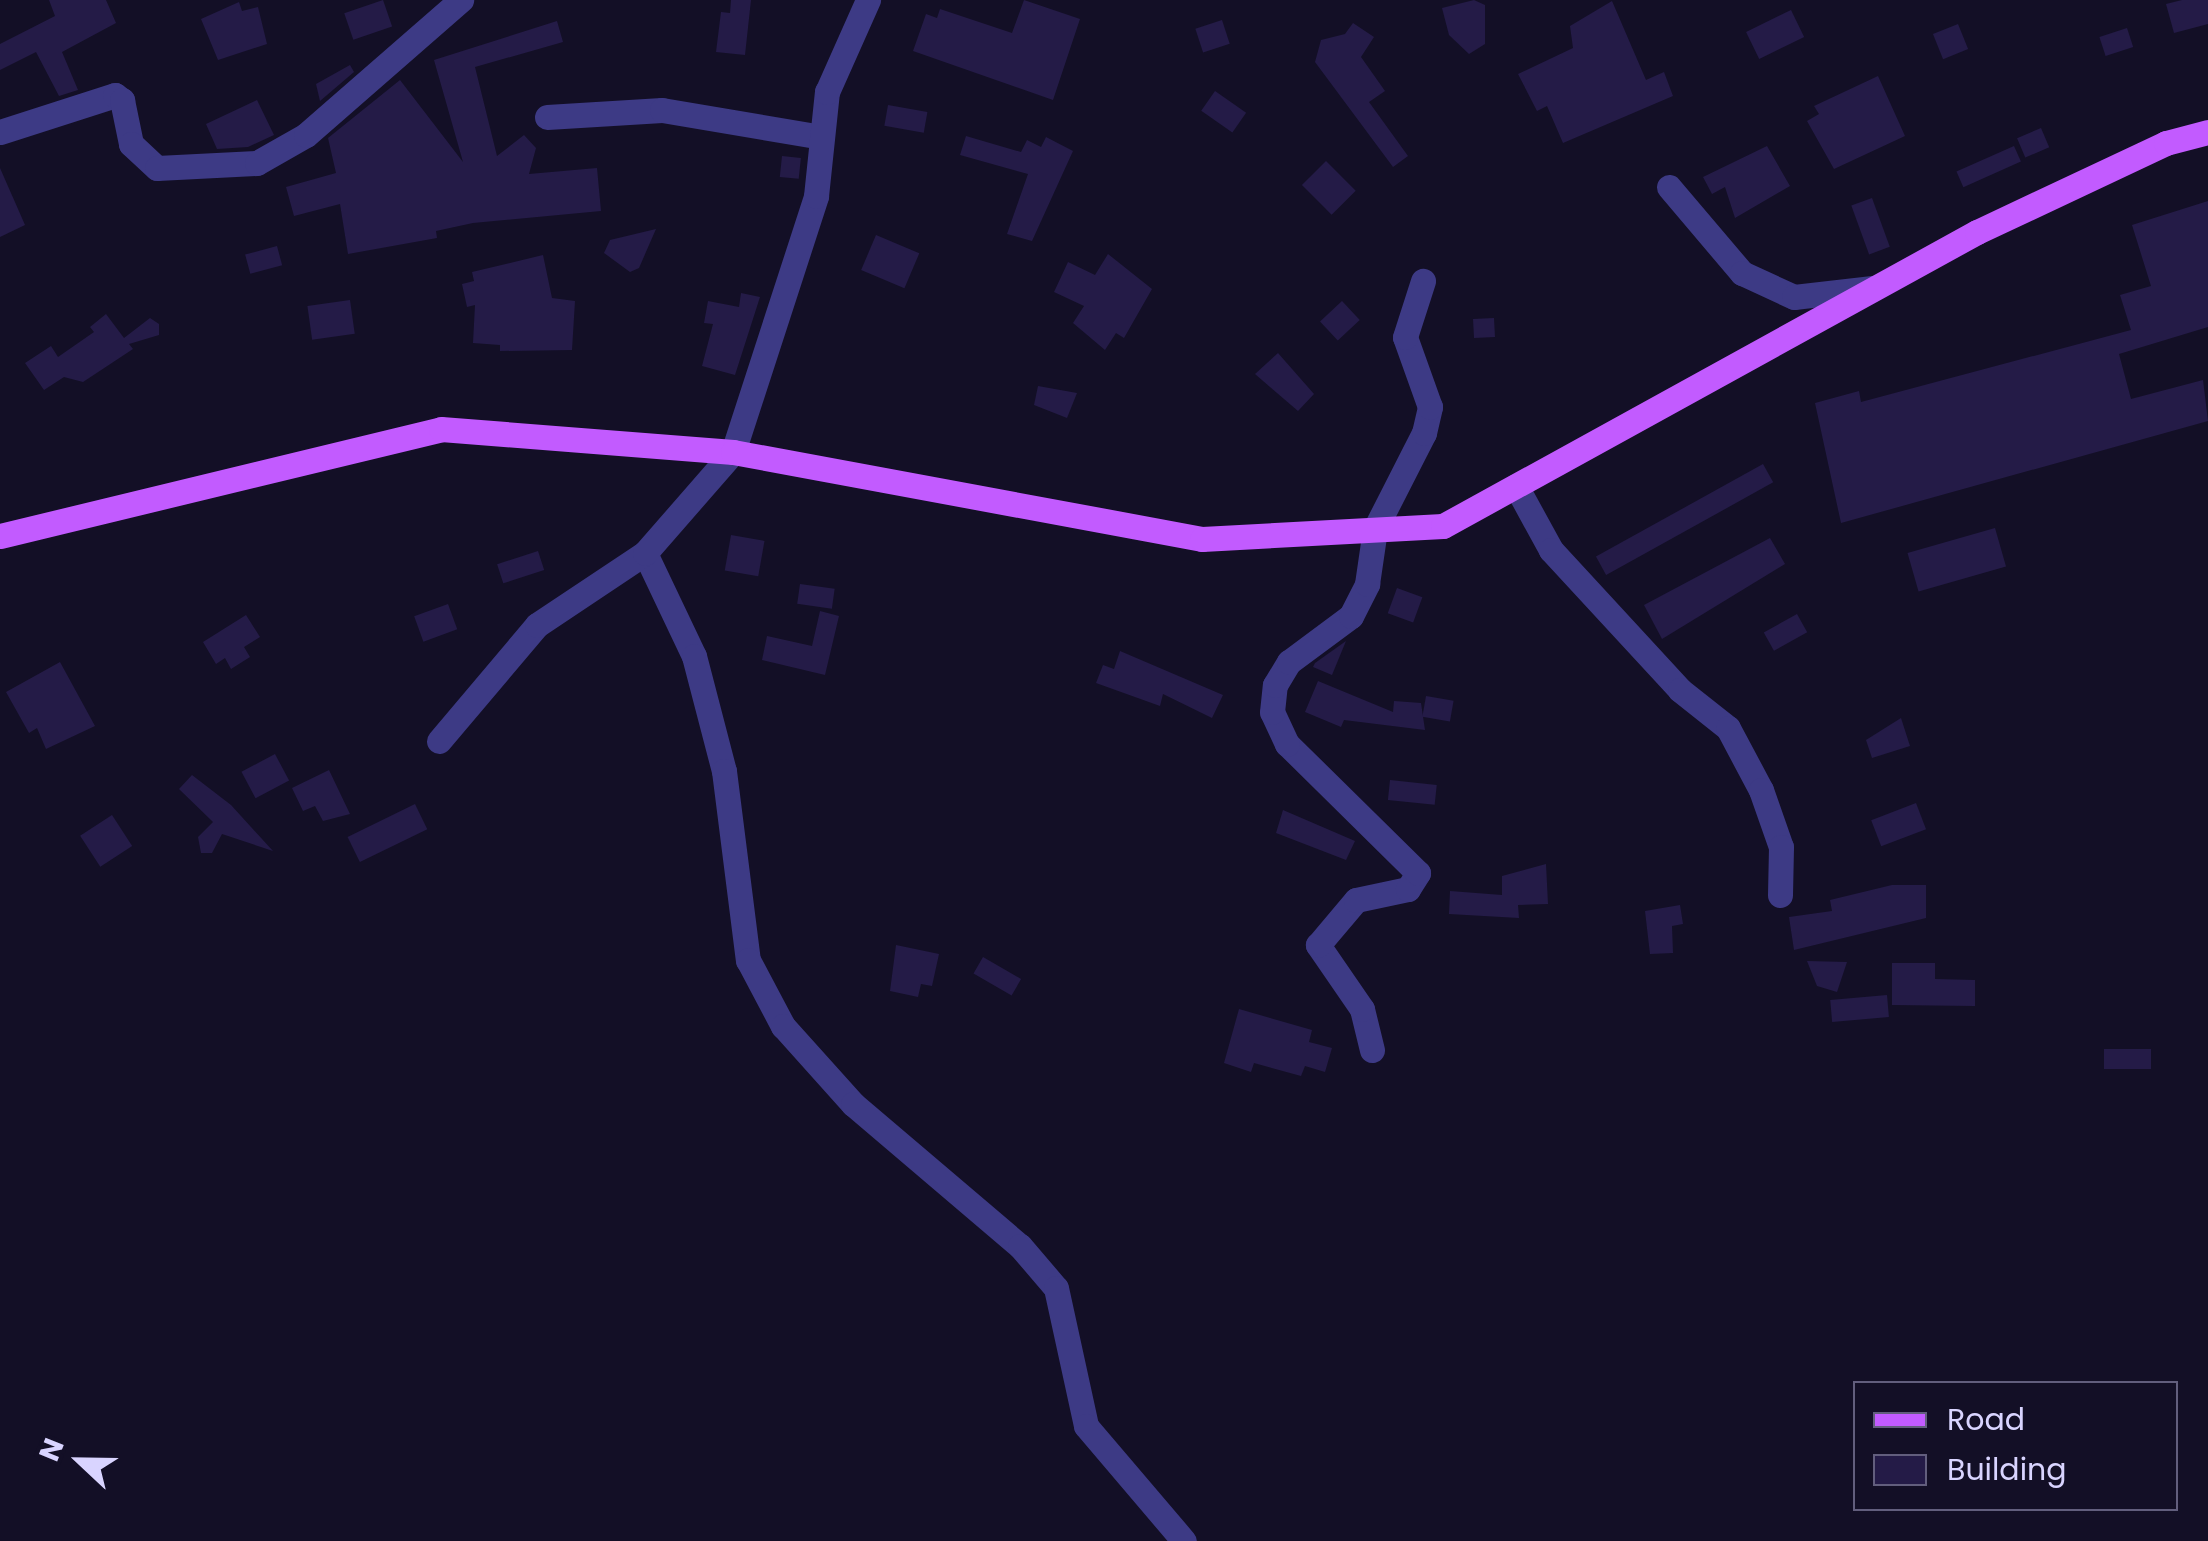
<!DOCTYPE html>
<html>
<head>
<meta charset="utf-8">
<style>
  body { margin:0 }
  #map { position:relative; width:2208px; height:1541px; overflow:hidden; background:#130f26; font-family:Poppins,sans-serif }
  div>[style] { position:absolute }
  .building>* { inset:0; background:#241b47; transform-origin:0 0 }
  .minor>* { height:25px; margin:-12.5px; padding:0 12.5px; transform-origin:12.5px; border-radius:12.5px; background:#3d3a85 }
  .major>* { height:25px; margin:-12.5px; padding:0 12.5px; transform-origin:12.5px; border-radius:12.5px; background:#c25bff }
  span { translate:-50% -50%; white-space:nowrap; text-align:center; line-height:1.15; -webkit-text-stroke:8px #130f26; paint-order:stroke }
  .legend { position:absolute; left:1853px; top:1381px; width:325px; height:130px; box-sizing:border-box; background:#130f26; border:2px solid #625e7d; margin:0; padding:12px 18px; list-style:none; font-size:30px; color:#d9d4ff }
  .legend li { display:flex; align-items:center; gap:20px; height:50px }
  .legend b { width:50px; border:2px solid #625e7d }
  .north { position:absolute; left:30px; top:1411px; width:100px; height:100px; -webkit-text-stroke:8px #130f26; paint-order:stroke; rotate:292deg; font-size:28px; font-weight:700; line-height:40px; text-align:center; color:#d9d4ff }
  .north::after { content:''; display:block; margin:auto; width:35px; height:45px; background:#d9d4ff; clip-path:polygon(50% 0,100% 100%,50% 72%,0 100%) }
</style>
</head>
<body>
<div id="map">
  <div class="building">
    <div style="clip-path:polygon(49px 0,106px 0,116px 23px,62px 52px,78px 90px,59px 96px,36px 52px,0 70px,0 44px,55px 16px)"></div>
    <div style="left:383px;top:0;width:28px;height:41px;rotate:71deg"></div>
    <div style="clip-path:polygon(731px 0,751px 0,745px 55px,716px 52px,721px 12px,730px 13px)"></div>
    <div style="clip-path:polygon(1024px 0,1080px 19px,1053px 100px,913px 51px,926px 14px,937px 18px,940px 9px,1012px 33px)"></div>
    <div style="clip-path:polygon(1474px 0,1485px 5px,1485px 44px,1469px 54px,1449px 35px,1442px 8px)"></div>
    <div style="clip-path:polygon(2182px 0,2208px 0,2208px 24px,2174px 33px,2166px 4px)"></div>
    <div style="clip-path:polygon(1612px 1px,1646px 80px,1664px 72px,1673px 96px,1563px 143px,1547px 106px,1537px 111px,1518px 74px,1573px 48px,1570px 26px)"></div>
    <div style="clip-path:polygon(239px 2px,242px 11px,258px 7px,267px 44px,218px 60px,201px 19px)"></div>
    <div style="left:1791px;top:10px;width:30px;height:50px;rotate:64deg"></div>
    <div style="left:1222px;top:20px;width:25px;height:28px;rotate:72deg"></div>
    <div style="clip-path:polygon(557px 21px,563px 42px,475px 67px,497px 156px,524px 135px,536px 148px,529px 174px,597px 168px,601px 211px,473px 223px,436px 231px,437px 238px,348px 254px,340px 204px,294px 216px,286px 187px,336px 173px,328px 138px,400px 80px,463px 162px,434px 60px)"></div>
    <div style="clip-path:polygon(1353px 23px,1374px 37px,1361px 57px,1385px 91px,1369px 102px,1408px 156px,1393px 167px,1315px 62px,1321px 40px,1345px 34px)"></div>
    <div style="left:1958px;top:24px;width:27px;height:27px;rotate:68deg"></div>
    <div style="left:2127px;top:28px;width:20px;height:29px;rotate:72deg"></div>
    <div style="clip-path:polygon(350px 65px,354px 72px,320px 101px,316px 84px)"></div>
    <div style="clip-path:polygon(1878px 76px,1905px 136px,1834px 169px,1807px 121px,1819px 114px,1814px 106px)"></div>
    <div style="left:1215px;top:91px;width:38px;height:24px;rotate:35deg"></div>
    <div style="clip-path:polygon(257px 100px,274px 135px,248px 147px,217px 149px,206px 124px)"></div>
    <div style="left:888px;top:105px;width:40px;height:21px;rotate:10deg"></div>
    <div style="left:2041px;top:128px;width:21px;height:26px;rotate:67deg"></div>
    <div style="clip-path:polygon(966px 136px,1021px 152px,1027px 140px,1041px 147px,1046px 137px,1073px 151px,1032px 241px,1007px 234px,1028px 174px,960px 155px)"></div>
    <div style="clip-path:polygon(1767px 146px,1790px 186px,1735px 218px,1725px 187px,1712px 194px,1703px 177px)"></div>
    <div style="left:2014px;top:146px;width:17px;height:63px;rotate:66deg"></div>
    <div style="left:782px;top:156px;width:19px;height:21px;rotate:6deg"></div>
    <div style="left:1326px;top:161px;width:42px;height:34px;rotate:45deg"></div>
    <div style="clip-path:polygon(0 168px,25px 225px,0 237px)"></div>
    <div style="left:1872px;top:198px;width:52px;height:22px;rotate:70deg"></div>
    <div style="clip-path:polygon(2208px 201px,2208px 327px,2119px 354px,2131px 399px,2203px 380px,2208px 421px,1841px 523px,1815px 403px,1859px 391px,1861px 402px,2131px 330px,2120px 295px,2151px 286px,2132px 225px)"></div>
    <div style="clip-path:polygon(656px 229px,639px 268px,630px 272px,604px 253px,610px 240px)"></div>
    <div style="left:876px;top:235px;width:47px;height:38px;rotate:23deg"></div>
    <div style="left:277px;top:246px;width:20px;height:33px;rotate:75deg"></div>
    <div style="clip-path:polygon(1108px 254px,1152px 289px,1124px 338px,1116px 333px,1105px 350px,1073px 323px,1084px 306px,1054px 292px,1068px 262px,1095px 275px)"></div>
    <div style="clip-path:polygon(543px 255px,552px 298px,575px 301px,572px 350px,500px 351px,500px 345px,473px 343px,475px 305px,467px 307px,462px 284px,474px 281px,472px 272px)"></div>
    <div style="clip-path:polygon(741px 293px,760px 297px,735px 375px,702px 366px,713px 324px,704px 323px,708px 301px,739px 307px)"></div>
    <div style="left:350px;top:300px;width:34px;height:43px;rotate:82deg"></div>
    <div style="left:1342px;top:301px;width:26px;height:30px;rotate:47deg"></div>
    <div style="clip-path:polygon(106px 314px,124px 338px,150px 318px,159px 324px,159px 335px,129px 344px,133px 349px,83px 382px,64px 377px,44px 390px,25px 363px,51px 346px,58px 357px,94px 332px,90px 327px)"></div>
    <div style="left:1494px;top:318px;width:19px;height:21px;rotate:87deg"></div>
    <div style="clip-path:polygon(1278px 353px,1314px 394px,1298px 411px,1255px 374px)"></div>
    <div style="clip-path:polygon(1038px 386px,1077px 393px,1067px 418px,1034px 405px)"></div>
    <div style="left:1763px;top:464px;width:21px;height:191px;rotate:61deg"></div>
    <div style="left:1995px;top:528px;width:40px;height:91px;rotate:74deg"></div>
    <div style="left:731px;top:535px;width:34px;height:36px;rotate:10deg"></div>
    <div style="clip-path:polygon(1770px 538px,1785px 564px,1662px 639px,1644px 605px)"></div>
    <div style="left:538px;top:551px;width:20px;height:43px;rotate:72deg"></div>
    <div style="left:800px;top:584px;width:35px;height:20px;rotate:8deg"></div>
    <div style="left:1397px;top:588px;width:27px;height:27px;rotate:20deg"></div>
    <div style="left:448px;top:604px;width:27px;height:36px;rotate:70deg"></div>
    <div style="clip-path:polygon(820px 611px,839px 616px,825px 675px,762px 660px,767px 636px,812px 646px)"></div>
    <div style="left:1797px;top:614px;width:21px;height:38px;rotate:61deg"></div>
    <div style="clip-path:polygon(246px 615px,260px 637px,244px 647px,250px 657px,231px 669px,225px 658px,216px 664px,203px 642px)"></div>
    <div style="clip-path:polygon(1346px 641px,1332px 675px,1313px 667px,1315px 663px)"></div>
    <div style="clip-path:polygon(1120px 651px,1223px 695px,1212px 718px,1163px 694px,1160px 706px,1096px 683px,1103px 665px,1114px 669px)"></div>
    <div style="clip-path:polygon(60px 662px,95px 726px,46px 749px,37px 728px,29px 733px,6px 692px)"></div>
    <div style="clip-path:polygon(1318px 681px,1393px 712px,1394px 701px,1421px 703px,1425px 730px,1344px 720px,1341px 727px,1305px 712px)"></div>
    <div style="left:1426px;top:696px;width:28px;height:21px;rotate:10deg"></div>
    <div style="clip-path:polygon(1901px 718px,1910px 746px,1872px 758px,1866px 740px)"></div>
    <div style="left:275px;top:754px;width:30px;height:38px;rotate:62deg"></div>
    <div style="clip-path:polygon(329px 770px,350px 814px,323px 821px,315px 806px,303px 811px,292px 788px)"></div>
    <div style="clip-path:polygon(192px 775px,231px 805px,273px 851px,222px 834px,212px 853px,201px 853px,198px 837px,213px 822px,179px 789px)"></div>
    <div style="left:1390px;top:780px;width:47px;height:20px;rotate:6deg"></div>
    <div style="left:1916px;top:803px;width:28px;height:48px;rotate:69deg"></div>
    <div style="left:415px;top:804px;width:28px;height:75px;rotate:64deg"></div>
    <div style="clip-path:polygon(1283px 810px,1355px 841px,1346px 860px,1276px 833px)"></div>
    <div style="left:112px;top:815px;width:37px;height:38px;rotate:57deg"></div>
    <div style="clip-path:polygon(1546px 864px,1548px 904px,1518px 905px,1519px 918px,1449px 914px,1450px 891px,1502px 895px,1502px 876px)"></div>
    <div style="clip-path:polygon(1892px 885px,1926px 885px,1926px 918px,1794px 950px,1789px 917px,1832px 911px,1830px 900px)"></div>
    <div style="clip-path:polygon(1680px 905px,1683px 924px,1672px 926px,1673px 953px,1650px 954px,1645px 911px)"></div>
    <div style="clip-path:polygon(896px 945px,939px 954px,932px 986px,921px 984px,918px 997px,890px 991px)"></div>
    <div style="left:983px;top:957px;width:44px;height:19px;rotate:30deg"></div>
    <div style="clip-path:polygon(1807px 961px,1847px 962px,1837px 992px,1817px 986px)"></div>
    <div style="clip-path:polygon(1892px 963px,1935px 963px,1935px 979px,1975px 980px,1975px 1006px,1892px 1005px)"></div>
    <div style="left:1887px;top:995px;width:22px;height:57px;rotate:85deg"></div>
    <div style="clip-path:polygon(1239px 1009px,1312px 1030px,1309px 1042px,1332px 1048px,1325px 1072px,1305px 1066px,1301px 1076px,1254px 1063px,1251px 1072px,1224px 1063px)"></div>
    <div style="left:2104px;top:1049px;width:47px;height:20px"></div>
  </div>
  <div class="minor">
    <div style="left:547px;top:117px;width:115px;rotate:-3.5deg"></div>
    <div style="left:662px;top:110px;width:162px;rotate:9.6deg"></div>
    <div style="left:0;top:132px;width:121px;rotate:-17.8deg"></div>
    <div style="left:115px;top:95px;width:9px;rotate:36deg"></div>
    <div style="left:122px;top:100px;width:45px;rotate:78.4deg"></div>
    <div style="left:131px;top:144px;width:35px;rotate:43deg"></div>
    <div style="left:157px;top:168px;width:100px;rotate:-2.9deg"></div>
    <div style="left:257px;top:163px;width:56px;rotate:-29.7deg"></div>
    <div style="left:306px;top:135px;width:206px;rotate:-41.1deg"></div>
    <div style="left:1669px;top:187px;width:113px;rotate:49.7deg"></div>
    <div style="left:1742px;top:273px;width:57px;rotate:24.8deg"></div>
    <div style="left:1794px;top:297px;width:79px;rotate:-6.6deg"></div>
    <div style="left:1516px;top:486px;width:73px;rotate:61.3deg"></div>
    <div style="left:1551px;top:550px;width:190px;rotate:47.3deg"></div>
    <div style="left:1680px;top:690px;width:61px;rotate:38.4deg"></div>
    <div style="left:1728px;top:728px;width:70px;rotate:62deg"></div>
    <div style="left:1761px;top:790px;width:60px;rotate:70.7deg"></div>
    <div style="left:1781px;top:847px;width:48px;rotate:91.2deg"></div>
    <div style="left:645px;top:553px;width:114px;rotate:64.6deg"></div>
    <div style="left:694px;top:656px;width:119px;rotate:75.4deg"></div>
    <div style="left:724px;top:771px;width:191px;rotate:82.8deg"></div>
    <div style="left:748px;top:960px;width:75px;rotate:62.1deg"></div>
    <div style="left:783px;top:1026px;width:105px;rotate:48.1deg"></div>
    <div style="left:853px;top:1104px;width:219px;rotate:40.4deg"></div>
    <div style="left:1020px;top:1246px;width:55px;rotate:49.4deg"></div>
    <div style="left:1056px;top:1288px;width:141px;rotate:77.7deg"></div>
    <div style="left:1086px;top:1426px;width:151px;rotate:49.6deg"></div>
    <div style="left:439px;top:741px;width:152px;rotate:-49.8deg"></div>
    <div style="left:537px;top:625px;width:130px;rotate:-33.7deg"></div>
    <div style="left:645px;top:553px;width:134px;rotate:-48.9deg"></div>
    <div style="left:733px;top:452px;width:269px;rotate:-72deg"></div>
    <div style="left:816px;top:196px;width:105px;rotate:-84deg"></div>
    <div style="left:827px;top:92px;width:101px;rotate:-66deg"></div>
    <div style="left:1372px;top:1050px;width:42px;rotate:-103.7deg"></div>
    <div style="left:1362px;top:1009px;width:78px;rotate:-124.5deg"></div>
    <div style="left:1318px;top:945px;width:59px;rotate:-49.8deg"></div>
    <div style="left:1356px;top:900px;width:53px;rotate:-11.9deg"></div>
    <div style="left:1408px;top:889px;width:19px;rotate:-58deg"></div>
    <div style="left:1418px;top:873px;width:184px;rotate:-135.4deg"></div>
    <div style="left:1287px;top:744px;width:35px;rotate:-115deg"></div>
    <div style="left:1272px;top:712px;width:27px;rotate:-84deg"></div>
    <div style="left:1275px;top:685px;width:27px;rotate:-59deg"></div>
    <div style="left:1289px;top:662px;width:77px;rotate:-36.6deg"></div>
    <div style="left:1351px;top:616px;width:36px;rotate:-63deg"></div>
    <div style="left:1367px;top:584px;width:56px;rotate:-81.7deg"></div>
    <div style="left:1375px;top:529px;width:108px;rotate:-63deg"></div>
    <div style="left:1424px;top:433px;width:27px;rotate:-77deg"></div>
    <div style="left:1430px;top:407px;width:74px;rotate:-109.7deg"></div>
    <div style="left:1405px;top:337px;width:59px;rotate:-72.2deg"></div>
  </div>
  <div class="major">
    <div style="left:0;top:536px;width:454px;rotate:-13.6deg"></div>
    <div style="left:441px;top:429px;width:293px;rotate:4.5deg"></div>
    <div style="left:733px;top:452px;width:477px;rotate:10.5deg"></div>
    <div style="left:1202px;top:539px;width:241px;rotate:-3.1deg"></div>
    <div style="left:1443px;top:526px;width:610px;rotate:-28.84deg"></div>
    <div style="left:1977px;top:232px;width:209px;rotate:-25.2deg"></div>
    <div style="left:2166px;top:143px;width:43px;rotate:-14.7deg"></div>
  </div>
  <ul class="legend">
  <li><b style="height:12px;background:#c25bff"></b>Road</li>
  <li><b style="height:28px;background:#241b47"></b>Building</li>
  </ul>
  <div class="north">N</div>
</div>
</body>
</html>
